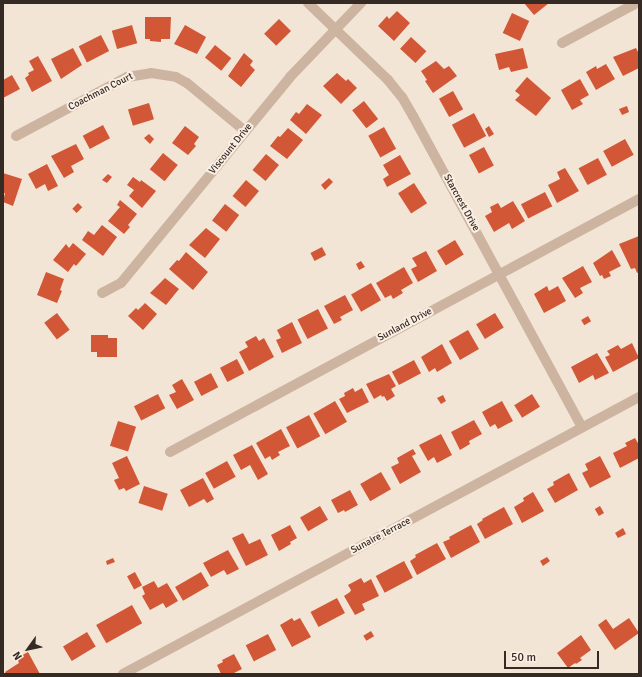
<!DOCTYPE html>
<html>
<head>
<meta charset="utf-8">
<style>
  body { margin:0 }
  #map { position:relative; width:642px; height:677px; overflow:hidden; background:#f3e5d6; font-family:Signika,sans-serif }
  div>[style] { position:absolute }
  .building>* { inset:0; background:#d25736; transform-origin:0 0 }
  .street>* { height:10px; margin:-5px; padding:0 5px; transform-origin:5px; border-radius:5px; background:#ccb4a1 }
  span { translate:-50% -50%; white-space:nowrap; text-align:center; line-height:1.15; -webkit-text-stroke:4px #fbefe3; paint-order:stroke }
  .street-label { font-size:10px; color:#362a25 }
  .frame { position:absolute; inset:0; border:4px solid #362a25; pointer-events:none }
  .north { position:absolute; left:8px; top:629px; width:40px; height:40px; -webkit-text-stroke:3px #fbefe3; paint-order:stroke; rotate:237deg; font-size:11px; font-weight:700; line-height:16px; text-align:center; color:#362a25 }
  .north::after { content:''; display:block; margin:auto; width:14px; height:18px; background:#362a25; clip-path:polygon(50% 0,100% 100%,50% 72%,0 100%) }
  .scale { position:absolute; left:504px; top:651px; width:95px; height:18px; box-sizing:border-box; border:2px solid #362a25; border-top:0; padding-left:5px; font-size:12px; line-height:14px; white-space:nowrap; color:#362a25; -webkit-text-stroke:3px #fbefe3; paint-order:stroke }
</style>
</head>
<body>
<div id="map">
  <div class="building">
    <div style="clip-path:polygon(524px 3px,549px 3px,534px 15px)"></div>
    <div style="clip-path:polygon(397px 11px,410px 23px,394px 41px,378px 26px,387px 16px,389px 19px)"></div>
    <div style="left:512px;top:13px;width:19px;height:22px;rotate:25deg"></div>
    <div style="clip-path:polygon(145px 17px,171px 17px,170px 39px,161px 39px,161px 42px,150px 41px,150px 39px,145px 39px)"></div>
    <div style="left:279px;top:19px;width:17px;height:21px;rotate:45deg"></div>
    <div style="left:132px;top:25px;width:19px;height:21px;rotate:74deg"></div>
    <div style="clip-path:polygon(185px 25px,206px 37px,197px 54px,174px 44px)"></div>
    <div style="left:101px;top:35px;width:18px;height:25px;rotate:63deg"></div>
    <div style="left:411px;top:37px;width:21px;height:16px;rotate:43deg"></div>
    <div style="left:215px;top:45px;width:21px;height:16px;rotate:39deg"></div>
    <div style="clip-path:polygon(73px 48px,82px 65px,61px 79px,51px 59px)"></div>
    <div style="clip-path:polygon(523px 48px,528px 68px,511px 72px,509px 67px,499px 70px,495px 54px)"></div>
    <div style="clip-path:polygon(636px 48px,639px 54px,639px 68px,623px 76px,613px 57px)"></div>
    <div style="clip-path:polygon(244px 53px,253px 61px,250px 65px,255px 70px,241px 87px,228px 76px)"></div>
    <div style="clip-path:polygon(38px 56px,52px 81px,32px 92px,25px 78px,29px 75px,28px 73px,34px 70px,29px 61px)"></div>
    <div style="clip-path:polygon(436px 61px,444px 69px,449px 66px,457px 76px,433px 93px,425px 81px,427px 80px,421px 71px)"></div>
    <div style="clip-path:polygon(606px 64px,615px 79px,596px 90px,586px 72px,596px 66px,597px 69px)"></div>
    <div style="clip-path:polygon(337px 73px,346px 81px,348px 79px,357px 88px,341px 104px,323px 86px)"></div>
    <div style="clip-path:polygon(12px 75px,20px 89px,3px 98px,3px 80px)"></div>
    <div style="clip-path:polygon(527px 77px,551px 98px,536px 116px,515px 100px,520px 95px,515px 91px)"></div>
    <div style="clip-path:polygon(580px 79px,589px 95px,580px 100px,583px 104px,572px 110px,561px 90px)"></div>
    <div style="left:453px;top:91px;width:21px;height:16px;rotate:61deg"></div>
    <div style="left:364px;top:101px;width:23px;height:15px;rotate:52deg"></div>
    <div style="left:149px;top:103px;width:17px;height:22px;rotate:73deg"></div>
    <div style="clip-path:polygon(307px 104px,322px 115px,306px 134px,290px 120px,296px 112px,299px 114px)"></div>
    <div style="clip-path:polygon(627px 106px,629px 112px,622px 115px,619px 109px)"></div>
    <div style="left:474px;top:113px;width:26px;height:25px;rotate:62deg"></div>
    <div style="left:103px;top:125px;width:15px;height:23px;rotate:62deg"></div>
    <div style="clip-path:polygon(185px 126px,199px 137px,194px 144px,196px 146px,188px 155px,172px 143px)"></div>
    <div style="clip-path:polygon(489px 126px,494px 134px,489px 137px,485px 129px)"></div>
    <div style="left:384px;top:127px;width:25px;height:18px;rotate:61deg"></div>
    <div style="clip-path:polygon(288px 128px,303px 140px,287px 159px,270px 146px,278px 136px,280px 137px)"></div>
    <div style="clip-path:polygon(149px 134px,154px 139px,150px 144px,144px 138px)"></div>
    <div style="left:625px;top:139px;width:18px;height:25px;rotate:61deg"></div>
    <div style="clip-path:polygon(76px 144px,84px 159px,71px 166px,74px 172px,64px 178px,51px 156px)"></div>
    <div style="left:484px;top:147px;width:21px;height:17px;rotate:62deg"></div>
    <div style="left:163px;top:153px;width:19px;height:21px;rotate:39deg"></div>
    <div style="left:266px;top:154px;width:17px;height:21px;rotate:40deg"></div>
    <div style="clip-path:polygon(400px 155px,411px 174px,387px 187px,383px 179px,389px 175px,383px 165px)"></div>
    <div style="left:598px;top:158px;width:19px;height:22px;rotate:62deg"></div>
    <div style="clip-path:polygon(47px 164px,58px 186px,48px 191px,45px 184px,36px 189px,28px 174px)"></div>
    <div style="clip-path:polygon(565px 168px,579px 191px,557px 203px,548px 185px,560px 179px,557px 172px)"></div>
    <div style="clip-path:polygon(3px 173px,22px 179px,13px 206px,3px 202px,5px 193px,3px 193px)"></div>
    <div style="clip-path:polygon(108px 174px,112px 177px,107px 183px,102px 180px)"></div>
    <div style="clip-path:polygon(133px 177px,140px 182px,141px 180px,156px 191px,142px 208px,129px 196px,134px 190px,127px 185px)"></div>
    <div style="clip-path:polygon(329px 178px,333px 182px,325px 190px,321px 185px)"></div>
    <div style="left:246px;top:180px;width:17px;height:21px;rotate:40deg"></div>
    <div style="left:414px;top:183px;width:24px;height:19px;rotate:57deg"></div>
    <div style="left:545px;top:192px;width:16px;height:27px;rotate:63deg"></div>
    <div style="clip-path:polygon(120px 200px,137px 214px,128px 225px,130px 227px,124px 234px,108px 221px,120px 207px,117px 205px)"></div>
    <div style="clip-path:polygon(513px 201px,525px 221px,512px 229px,509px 223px,494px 232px,485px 216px,492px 212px,490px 207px,498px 203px,501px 208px)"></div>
    <div style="left:78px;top:203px;width:6px;height:8px;rotate:45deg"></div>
    <div style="left:225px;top:204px;width:18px;height:21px;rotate:38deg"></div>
    <div style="clip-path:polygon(102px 225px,117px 237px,103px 256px,82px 240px,88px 231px,94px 235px)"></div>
    <div style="clip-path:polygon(206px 228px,220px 239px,205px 258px,189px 245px)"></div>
    <div style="clip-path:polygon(639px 236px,639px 272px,637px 273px,635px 268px,631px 269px,619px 244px)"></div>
    <div style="left:455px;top:240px;width:17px;height:21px;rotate:59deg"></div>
    <div style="clip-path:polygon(73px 243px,86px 254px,76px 266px,74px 264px,68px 272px,53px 260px,66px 244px,69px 248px)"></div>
    <div style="left:322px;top:247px;width:9px;height:13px;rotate:63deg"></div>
    <div style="clip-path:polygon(612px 250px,621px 266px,609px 272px,611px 276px,604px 279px,602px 275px,600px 276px,593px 263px)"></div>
    <div style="clip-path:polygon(426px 251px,437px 271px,418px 282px,411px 269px,417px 266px,412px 258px)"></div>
    <div style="clip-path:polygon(186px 252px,208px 272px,193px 290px,169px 269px,177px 260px,179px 261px)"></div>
    <div style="clip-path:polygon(361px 261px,365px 267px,359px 270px,356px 264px)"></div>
    <div style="clip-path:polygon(583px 266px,592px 282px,580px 288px,583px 293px,575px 298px,562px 278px)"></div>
    <div style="clip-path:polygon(404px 267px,413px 283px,401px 290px,403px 293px,393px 299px,391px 295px,385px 298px,376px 283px)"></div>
    <div style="clip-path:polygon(46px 272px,64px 279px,60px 290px,62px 291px,57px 303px,37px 295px)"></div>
    <div style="clip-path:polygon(165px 278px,179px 289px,166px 305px,150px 293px)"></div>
    <div style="left:371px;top:283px;width:20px;height:23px;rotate:60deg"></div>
    <div style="clip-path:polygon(547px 286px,549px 291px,558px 286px,566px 301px,544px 313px,534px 294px)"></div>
    <div style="clip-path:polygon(345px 295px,353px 310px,340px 317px,342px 320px,334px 324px,324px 306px)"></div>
    <div style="clip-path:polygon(145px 303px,157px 314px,143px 330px,128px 316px,136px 308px,138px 310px)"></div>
    <div style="left:318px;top:309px;width:22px;height:23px;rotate:63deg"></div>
    <div style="left:57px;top:313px;width:21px;height:16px;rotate:53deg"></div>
    <div style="left:495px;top:313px;width:17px;height:22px;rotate:59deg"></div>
    <div style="left:588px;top:316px;width:6px;height:8px;rotate:59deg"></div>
    <div style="clip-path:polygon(292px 322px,302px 343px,282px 353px,276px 340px,281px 338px,277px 330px)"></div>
    <div style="left:468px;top:330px;width:22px;height:22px;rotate:60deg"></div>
    <div style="clip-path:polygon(91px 335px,108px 335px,108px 338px,117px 338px,117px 357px,97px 357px,97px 352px,91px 352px)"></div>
    <div style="clip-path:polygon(256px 336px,259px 341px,264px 338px,274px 357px,249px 371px,239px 352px,248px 347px,245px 342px)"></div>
    <div style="clip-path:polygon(632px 343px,639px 358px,613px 372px,605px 357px,610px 355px,607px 351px,618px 345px,621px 349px)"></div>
    <div style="clip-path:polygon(442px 344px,452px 363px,437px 372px,435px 368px,429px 372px,421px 357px)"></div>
    <div style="clip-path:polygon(597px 353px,609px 373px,595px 380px,593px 375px,579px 383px,571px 367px)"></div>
    <div style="left:237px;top:359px;width:16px;height:19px;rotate:63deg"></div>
    <div style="left:414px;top:360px;width:15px;height:25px;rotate:62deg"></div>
    <div style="left:211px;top:373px;width:16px;height:19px;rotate:63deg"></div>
    <div style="clip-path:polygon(389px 374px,396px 386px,391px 389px,395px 396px,387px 401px,384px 396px,382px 397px,381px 395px,374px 399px,366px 384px)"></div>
    <div style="clip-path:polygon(182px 379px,194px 400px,177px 409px,169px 395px,176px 392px,172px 385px)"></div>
    <div style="clip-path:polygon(353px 388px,355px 392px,362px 388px,369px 402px,347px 413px,339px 399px,345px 396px,344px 393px)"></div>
    <div style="left:158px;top:394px;width:16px;height:27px;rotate:63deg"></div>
    <div style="left:532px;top:394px;width:15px;height:21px;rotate:58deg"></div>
    <div style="clip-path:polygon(443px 395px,446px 401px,441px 404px,437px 398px)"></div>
    <div style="left:335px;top:401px;width:24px;height:25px;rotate:60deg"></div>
    <div style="clip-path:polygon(502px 401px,513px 421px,498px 429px,495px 424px,490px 427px,482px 412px)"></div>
    <div style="left:309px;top:415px;width:24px;height:26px;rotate:62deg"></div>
    <div style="clip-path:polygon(474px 420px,482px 434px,469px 441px,470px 444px,460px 450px,451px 432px)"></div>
    <div style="left:118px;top:421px;width:19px;height:26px;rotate:18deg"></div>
    <div style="clip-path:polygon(281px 429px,290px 446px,278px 452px,280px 455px,272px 460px,270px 456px,265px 459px,256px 443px)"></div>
    <div style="clip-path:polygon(441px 434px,452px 455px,437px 463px,434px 457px,428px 461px,419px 445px)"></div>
    <div style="clip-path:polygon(635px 438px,639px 445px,639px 458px,620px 468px,613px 453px,627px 446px,625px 443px)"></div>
    <div style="clip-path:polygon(252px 445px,268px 474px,258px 480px,250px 465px,241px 470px,233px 455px)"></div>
    <div style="clip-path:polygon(413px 449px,416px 454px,412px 456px,421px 472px,400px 484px,391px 467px,399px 463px,397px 458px)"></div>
    <div style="clip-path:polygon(127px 456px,140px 484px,126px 491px,124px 488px,119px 490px,114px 480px,119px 478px,112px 463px)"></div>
    <div style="clip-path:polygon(600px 456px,611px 477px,590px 488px,582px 473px,588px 470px,585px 464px)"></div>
    <div style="left:227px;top:461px;width:18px;height:25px;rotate:61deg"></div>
    <div style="left:381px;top:472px;width:20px;height:24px;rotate:60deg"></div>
    <div style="clip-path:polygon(569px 473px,578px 490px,555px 503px,547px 489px,554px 485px,553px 482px)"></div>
    <div style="clip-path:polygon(203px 478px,214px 499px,207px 503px,204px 499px,189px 507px,180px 490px)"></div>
    <div style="left:144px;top:486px;width:25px;height:18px;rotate:18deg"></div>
    <div style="clip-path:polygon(350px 490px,358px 505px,345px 512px,344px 510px,338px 513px,331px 500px)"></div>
    <div style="clip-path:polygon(533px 492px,544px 511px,522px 523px,514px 507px,524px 501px,523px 498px)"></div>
    <div style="left:320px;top:506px;width:16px;height:23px;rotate:60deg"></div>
    <div style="left:600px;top:506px;width:8px;height:6px;rotate:60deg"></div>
    <div style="clip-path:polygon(504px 507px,513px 524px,485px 539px,477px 524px,483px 520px,482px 519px)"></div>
    <div style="clip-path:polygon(290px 525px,297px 538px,290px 542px,291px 544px,279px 551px,271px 535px)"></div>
    <div style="clip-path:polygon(471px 525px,480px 542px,451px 558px,443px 542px,450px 539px,449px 537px)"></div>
    <div style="clip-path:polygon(623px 528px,626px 534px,618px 538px,615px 533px)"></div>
    <div style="clip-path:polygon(243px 533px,249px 544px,260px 539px,268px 555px,246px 566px,232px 538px)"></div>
    <div style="clip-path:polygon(437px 543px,446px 559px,417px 575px,410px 561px,416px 557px,415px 555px)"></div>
    <div style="clip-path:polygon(228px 550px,239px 569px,227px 575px,224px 570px,211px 577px,203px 563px)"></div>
    <div style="clip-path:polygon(547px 557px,550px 561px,543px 566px,540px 561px)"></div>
    <div style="clip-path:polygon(113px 558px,115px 562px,107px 565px,106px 561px)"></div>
    <div style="left:404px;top:561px;width:19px;height:32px;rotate:62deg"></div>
    <div style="left:135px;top:572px;width:15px;height:9px;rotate:62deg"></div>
    <div style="left:201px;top:572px;width:16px;height:30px;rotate:60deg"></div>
    <div style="clip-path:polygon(361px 578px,364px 583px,371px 579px,379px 596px,362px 604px,365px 610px,355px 615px,344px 596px,350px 592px,351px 590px,348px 585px)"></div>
    <div style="clip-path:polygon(154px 581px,158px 588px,167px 583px,178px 601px,166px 608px,163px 603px,150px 610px,142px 596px,145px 594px,142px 587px)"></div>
    <div style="left:337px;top:598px;width:17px;height:30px;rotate:62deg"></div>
    <div style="left:132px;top:605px;width:21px;height:41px;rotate:61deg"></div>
    <div style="clip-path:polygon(292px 618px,294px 621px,300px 618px,311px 637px,292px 647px,280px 625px)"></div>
    <div style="clip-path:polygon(629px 618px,639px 633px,615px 650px,598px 625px,606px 619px,613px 629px)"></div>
    <div style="left:371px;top:631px;width:6px;height:9px;rotate:59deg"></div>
    <div style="left:87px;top:632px;width:17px;height:28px;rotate:59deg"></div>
    <div style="left:268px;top:634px;width:18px;height:25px;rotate:63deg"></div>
    <div style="clip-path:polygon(581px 635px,591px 650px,580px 658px,582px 660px,576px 664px,575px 663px,568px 668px,557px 653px)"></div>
    <div style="clip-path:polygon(28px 652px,40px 674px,6px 674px,5px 672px,19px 663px,17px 658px)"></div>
    <div style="clip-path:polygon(234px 654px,242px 669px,232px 674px,221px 674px,217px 665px,223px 662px,222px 660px)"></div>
  </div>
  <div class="street">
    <div style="left:308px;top:3px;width:111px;rotate:43.9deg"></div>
    <div style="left:388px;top:80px;width:22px;rotate:51deg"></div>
    <div style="left:402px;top:97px;width:22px;rotate:60deg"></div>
    <div style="left:413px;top:116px;width:354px;rotate:61.5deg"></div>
    <div style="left:562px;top:43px;width:81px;rotate:-28.2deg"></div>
    <div style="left:633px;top:5px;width:2px;rotate:-90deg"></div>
    <div style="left:16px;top:136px;width:126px;rotate:-28deg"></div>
    <div style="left:127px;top:77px;width:24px;rotate:-9deg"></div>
    <div style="left:151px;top:73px;width:25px;rotate:9deg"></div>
    <div style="left:176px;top:77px;width:13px;rotate:29deg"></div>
    <div style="left:187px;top:83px;width:75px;rotate:39.6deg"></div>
    <div style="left:102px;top:293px;width:21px;rotate:-28deg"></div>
    <div style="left:121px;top:283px;width:266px;rotate:-50.6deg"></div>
    <div style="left:290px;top:77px;width:103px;rotate:-46.2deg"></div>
    <div style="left:170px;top:452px;width:533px;rotate:-28.34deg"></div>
    <div style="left:123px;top:674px;width:586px;rotate:-28.23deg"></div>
  </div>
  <div class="street-label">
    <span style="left:101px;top:92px;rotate:-27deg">Coachman Court</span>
    <span style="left:231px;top:149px;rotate:-51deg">Viscount Drive</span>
    <span style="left:461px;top:203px;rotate:61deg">Starcrest Drive</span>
    <span style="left:405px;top:325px;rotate:-28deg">Sunland Drive</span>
    <span style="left:381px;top:536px;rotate:-28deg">Sunaire Terrace</span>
  </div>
  <div class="frame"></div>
  <div class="north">N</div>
  <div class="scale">50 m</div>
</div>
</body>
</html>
